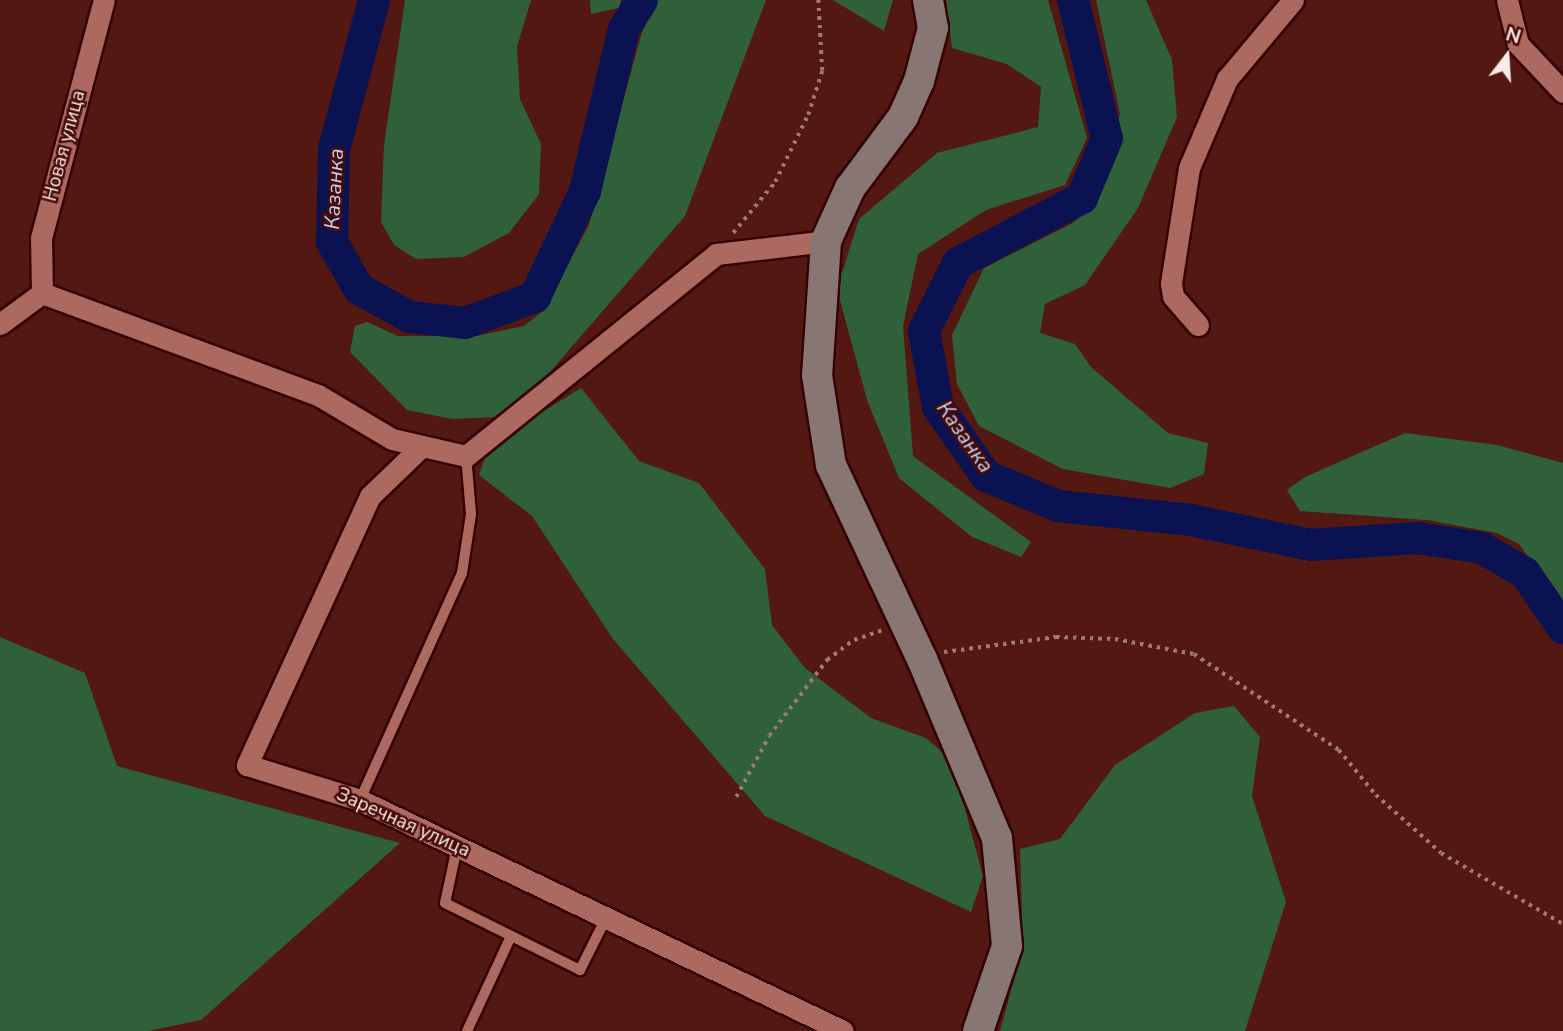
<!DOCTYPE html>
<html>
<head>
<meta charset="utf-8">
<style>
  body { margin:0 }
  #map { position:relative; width:1563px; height:1031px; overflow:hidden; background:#531812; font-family:"Nunito Sans",sans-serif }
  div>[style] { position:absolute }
  .green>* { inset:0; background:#2f6039 }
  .river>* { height:32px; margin:-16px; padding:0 16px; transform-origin:16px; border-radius:16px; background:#0a1251 }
  .path>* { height:3.5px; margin-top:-1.75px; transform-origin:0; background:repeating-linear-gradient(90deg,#a07874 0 3.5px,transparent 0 8.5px) }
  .roads { filter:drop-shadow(2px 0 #350000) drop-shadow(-2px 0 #350000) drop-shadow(0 2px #350000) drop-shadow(0 -2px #350000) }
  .lane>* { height:10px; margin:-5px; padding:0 5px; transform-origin:5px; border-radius:5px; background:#ac695f }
  .street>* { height:21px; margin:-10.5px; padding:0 10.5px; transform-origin:10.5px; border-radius:10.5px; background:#ac695f }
  .secondary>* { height:30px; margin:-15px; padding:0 15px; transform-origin:15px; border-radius:15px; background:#877673 }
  span { translate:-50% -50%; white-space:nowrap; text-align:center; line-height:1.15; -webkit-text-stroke:5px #470c08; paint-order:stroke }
  .street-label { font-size:19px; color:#fbebe8 }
  .water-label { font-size:21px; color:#c0cff6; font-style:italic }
  .north { position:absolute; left:1472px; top:21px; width:70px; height:70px; -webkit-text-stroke:5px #470c08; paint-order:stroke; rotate:17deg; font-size:19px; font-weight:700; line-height:28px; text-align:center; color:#fbebe8 }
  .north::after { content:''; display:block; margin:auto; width:24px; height:32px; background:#fbebe8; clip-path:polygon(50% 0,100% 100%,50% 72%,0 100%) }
</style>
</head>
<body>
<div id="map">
  <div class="green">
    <div style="clip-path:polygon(405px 0,531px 0,517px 47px,520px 99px,541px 144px,539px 194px,509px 233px,464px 257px,416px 259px,394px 245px,381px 222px,384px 145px)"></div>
    <div style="clip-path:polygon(590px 0,621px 0,619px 8px,591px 14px)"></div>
    <div style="clip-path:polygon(657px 0,766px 0,685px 216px,536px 388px,496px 417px,452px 419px,407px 410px,350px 352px,355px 326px,367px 322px,398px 336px,476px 336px,524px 326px,543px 311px,589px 225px,642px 32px)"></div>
    <div style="clip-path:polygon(833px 0,893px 0,884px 31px)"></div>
    <div style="clip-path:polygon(946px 0,1048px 0,1087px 138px,1065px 185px,986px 210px,918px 254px,903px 326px,913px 456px,1031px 542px,1021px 557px,972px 537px,899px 478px,867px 400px,837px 289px,859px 219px,937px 153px,1038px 127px,1041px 87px,1007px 64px,952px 48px)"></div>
    <div style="clip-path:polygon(1096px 0,1146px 0,1172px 60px,1177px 117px,1138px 208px,1085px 285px,1045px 304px,1040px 333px,1075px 344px,1091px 367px,1168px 433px,1208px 443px,1204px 474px,1170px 488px,1063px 469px,979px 426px,957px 384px,952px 335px,984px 268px,1073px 223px,1092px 206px,1103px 184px,1120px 114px)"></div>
    <div style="clip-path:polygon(581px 388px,639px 461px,699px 483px,765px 569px,772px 625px,805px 668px,871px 718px,926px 738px,952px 761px,983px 876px,971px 912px,765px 816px,613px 639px,532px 516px,479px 475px,489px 445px)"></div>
    <div style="clip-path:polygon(1405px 433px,1497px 445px,1563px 463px,1563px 605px,1519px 544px,1497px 533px,1427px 520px,1300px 511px,1287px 490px,1305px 477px)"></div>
    <div style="clip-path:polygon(0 637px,85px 673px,117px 766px,400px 843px,201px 1020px,148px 1031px,0 1031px)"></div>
    <div style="clip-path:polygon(1234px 706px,1260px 737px,1252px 796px,1286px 902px,1245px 1031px,1000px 1031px,1023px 947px,1020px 849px,1060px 839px,1115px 765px,1195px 713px)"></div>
  </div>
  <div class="river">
    <div style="left:374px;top:0;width:154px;rotate:105deg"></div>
    <div style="left:334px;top:149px;width:93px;rotate:91.2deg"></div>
    <div style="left:332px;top:242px;width:54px;rotate:60.1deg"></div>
    <div style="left:359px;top:289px;width:58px;rotate:28.8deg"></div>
    <div style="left:410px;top:317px;width:55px;rotate:6.2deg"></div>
    <div style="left:465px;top:323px;width:75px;rotate:-20.4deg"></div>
    <div style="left:535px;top:297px;width:117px;rotate:-64.7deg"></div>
    <div style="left:585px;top:191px;width:167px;rotate:-76.5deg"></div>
    <div style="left:624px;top:29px;width:34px;rotate:-58deg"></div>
    <div style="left:1073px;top:0;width:142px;rotate:76.2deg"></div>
    <div style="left:1107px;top:138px;width:65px;rotate:112.6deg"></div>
    <div style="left:1082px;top:198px;width:140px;rotate:152.3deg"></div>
    <div style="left:958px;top:263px;width:76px;rotate:116.6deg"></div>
    <div style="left:924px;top:331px;width:77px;rotate:79.6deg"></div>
    <div style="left:938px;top:407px;width:84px;rotate:55.2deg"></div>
    <div style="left:986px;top:476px;width:78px;rotate:22.6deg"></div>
    <div style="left:1058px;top:506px;width:134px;rotate:6deg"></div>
    <div style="left:1191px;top:520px;width:123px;rotate:11.8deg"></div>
    <div style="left:1311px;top:545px;width:106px;rotate:-3.8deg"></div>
    <div style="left:1417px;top:538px;width:66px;rotate:8.7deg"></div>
    <div style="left:1482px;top:548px;width:50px;rotate:30.2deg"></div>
    <div style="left:1525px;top:573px;width:67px;rotate:55.4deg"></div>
  </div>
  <div class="path">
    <div style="left:733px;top:233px;width:66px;rotate:-50.5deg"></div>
    <div style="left:775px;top:182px;width:75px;rotate:-63.8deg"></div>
    <div style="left:808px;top:115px;width:46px;rotate:-72.3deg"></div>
    <div style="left:822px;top:71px;width:71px;rotate:-93.2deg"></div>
    <div style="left:944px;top:652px;width:113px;rotate:-7.6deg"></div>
    <div style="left:1056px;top:637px;width:59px;rotate:1.9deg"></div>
    <div style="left:1115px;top:639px;width:80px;rotate:10.8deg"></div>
    <div style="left:1194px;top:654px;width:174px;rotate:33.5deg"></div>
    <div style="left:1339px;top:750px;width:58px;rotate:50.6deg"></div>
    <div style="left:1376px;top:795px;width:87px;rotate:41.7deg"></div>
    <div style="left:1441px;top:853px;width:141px;rotate:30.2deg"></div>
    <div style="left:736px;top:797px;width:69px;rotate:-61.6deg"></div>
    <div style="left:769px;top:736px;width:96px;rotate:-52.7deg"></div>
    <div style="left:827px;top:660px;width:34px;rotate:-37deg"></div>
    <div style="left:854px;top:640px;width:31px;rotate:-19deg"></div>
  </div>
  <div class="roads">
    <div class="lane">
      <div style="left:360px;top:800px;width:249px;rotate:-65.8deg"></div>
      <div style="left:462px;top:573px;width:60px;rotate:-81.3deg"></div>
      <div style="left:471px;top:514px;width:58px;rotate:-94.9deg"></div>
      <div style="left:457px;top:847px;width:57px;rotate:102.1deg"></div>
      <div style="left:445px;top:903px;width:151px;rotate:26.4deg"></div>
      <div style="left:580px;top:970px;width:58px;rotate:-63.4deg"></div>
      <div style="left:467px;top:1031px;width:105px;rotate:-65.1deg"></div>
    </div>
    <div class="street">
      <div style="left:1507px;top:0;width:45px;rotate:76deg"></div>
      <div style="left:1518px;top:44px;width:66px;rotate:46.8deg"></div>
      <div style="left:42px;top:293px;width:294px;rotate:20.3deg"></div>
      <div style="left:318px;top:395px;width:86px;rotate:30.7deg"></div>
      <div style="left:392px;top:439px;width:76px;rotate:12.9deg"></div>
      <div style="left:466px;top:456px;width:321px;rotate:-38.9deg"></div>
      <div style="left:716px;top:254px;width:111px;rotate:-6.7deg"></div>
      <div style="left:42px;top:293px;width:55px;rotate:-91deg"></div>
      <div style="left:41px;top:238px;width:246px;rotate:-75.2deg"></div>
      <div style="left:0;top:324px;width:52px;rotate:-36.4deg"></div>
      <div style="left:1198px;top:325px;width:38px;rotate:-131deg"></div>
      <div style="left:1173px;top:296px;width:13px;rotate:-99deg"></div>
      <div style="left:1171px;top:283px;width:116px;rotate:-81.1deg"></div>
      <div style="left:1189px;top:168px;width:97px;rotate:-66.9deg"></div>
      <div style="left:1227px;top:79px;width:103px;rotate:-50.1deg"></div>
      <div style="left:419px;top:449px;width:68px;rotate:136.2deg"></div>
      <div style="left:370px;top:496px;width:296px;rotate:114.6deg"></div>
      <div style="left:247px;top:765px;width:118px;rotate:17.2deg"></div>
      <div style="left:360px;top:800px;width:535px;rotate:25.56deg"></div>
    </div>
    <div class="secondary">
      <div style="left:928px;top:0;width:28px;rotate:80deg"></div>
      <div style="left:933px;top:28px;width:55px;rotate:104.8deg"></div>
      <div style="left:919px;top:81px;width:39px;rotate:114deg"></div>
      <div style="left:903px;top:117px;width:89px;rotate:126.7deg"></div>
      <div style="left:850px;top:188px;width:58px;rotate:114.4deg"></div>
      <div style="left:826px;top:241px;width:134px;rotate:93.8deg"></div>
      <div style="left:817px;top:375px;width:91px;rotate:81.2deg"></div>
      <div style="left:831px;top:465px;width:214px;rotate:64.9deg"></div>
      <div style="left:922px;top:659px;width:194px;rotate:67.3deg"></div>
      <div style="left:997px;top:838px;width:108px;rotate:84.7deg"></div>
      <div style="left:1007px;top:946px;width:90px;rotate:108.8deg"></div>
    </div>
  </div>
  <div class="street-label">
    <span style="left:65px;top:146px;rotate:-75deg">Новая улица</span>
    <span style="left:403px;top:823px;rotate:24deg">Заречная улица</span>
  </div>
  <div class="water-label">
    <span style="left:334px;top:189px;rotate:-87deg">Казанка</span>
    <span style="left:965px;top:437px;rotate:55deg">Казанка</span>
  </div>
  <div class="north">N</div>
</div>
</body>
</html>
